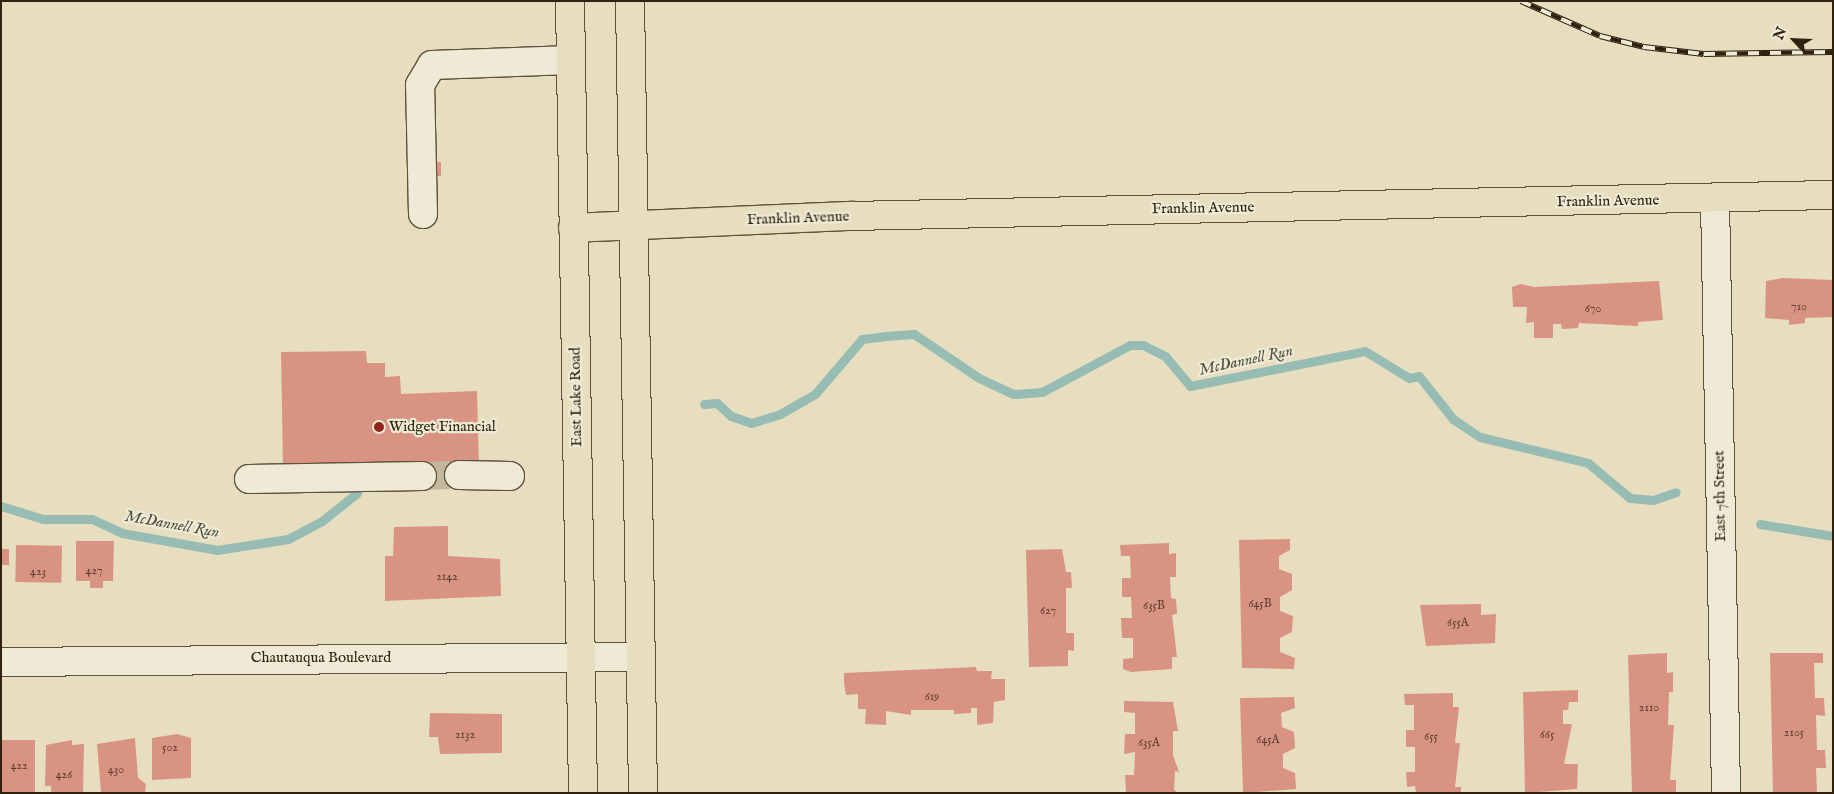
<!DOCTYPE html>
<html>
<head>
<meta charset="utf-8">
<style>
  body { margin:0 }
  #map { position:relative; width:1834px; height:794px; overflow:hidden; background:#e7dec0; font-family:"IM FELL English",serif }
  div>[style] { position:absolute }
  .stream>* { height:9px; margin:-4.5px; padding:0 4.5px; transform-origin:4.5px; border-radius:4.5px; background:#97bcb3 }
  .building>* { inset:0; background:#d99382; transform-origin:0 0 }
  .minor-tunnel>* { height:28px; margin-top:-14px; transform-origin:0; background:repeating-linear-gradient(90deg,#c2b89d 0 28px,transparent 0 42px) }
  .roads { filter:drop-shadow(1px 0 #5e513b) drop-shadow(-1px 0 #5e513b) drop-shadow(0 1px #5e513b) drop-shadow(0 -1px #5e513b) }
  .minor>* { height:28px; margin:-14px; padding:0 14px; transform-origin:14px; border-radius:14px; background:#efead6 }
  .major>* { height:28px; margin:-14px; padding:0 14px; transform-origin:14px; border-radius:14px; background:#e7dec0 }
  .rail>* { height:5.5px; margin-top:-2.75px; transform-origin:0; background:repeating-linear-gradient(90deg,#efead6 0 11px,#30220f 0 22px); box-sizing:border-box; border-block:1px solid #30220f }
  .dots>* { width:14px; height:14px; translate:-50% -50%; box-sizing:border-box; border:2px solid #efead6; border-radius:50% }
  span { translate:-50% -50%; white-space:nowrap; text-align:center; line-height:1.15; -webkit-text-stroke:4.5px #efead6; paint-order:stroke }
  .number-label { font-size:12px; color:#5a3e2c }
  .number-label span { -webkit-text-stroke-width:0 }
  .street-label { font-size:15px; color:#30220f }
  .poi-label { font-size:15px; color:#30220f }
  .left { translate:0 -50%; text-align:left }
  .water-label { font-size:16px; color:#4f5040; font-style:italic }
  .frame { position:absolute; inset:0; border:2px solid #30220f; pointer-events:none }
  .north { position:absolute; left:1769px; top:15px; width:50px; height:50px; -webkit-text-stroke:4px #efead6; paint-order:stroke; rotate:295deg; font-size:14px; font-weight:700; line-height:20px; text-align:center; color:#30220f }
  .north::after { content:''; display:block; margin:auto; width:18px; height:22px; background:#30220f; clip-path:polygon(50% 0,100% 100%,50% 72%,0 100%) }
</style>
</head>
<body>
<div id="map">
  <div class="stream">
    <div style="left:704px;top:404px;width:13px;rotate:-4deg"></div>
    <div style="left:717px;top:403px;width:19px;rotate:43deg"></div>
    <div style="left:731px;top:416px;width:21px;rotate:19deg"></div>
    <div style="left:751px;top:423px;width:30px;rotate:-17deg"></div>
    <div style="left:780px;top:414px;width:40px;rotate:-29.7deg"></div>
    <div style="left:815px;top:394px;width:72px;rotate:-49.5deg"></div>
    <div style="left:862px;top:339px;width:23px;rotate:-7deg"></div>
    <div style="left:885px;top:336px;width:29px;rotate:-4deg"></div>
    <div style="left:914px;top:334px;width:78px;rotate:34.1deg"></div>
    <div style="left:979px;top:378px;width:38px;rotate:25deg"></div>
    <div style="left:1014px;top:394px;width:28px;rotate:-4deg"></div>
    <div style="left:1042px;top:392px;width:100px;rotate:-28.1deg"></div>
    <div style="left:1130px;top:345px;width:13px"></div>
    <div style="left:1143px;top:345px;width:25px;rotate:27deg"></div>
    <div style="left:1165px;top:356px;width:39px;rotate:50deg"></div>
    <div style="left:1190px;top:386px;width:178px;rotate:-11.3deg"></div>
    <div style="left:1365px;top:351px;width:52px;rotate:31.5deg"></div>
    <div style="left:1409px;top:378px;width:10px;rotate:-11deg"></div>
    <div style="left:1419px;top:376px;width:55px;rotate:51.7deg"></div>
    <div style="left:1453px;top:419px;width:32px;rotate:34deg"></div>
    <div style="left:1480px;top:437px;width:111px;rotate:13.5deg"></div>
    <div style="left:1588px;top:463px;width:55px;rotate:39.8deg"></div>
    <div style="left:1630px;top:498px;width:23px;rotate:5deg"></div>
    <div style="left:1653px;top:500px;width:24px;rotate:-19deg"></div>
    <div style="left:1px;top:506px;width:44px;rotate:17.2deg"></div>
    <div style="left:43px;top:519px;width:49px"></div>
    <div style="left:92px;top:519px;width:33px;rotate:25deg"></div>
    <div style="left:122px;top:533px;width:97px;rotate:10.1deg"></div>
    <div style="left:217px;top:550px;width:72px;rotate:-8.8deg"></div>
    <div style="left:288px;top:539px;width:38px;rotate:-28deg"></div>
    <div style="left:322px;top:521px;width:45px;rotate:-38.7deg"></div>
    <div style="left:1760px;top:524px;width:74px;rotate:9.3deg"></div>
  </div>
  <div class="building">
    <div style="left:431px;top:162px;width:10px;height:14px"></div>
    <div style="clip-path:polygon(1783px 278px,1833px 280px,1833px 317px,1805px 318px,1805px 323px,1789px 325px,1789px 320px,1765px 318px,1766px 281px)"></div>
    <div style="clip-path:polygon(1659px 281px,1663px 320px,1638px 322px,1638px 326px,1579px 323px,1578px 328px,1562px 329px,1561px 324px,1553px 324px,1553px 338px,1534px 338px,1534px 322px,1526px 323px,1527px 307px,1513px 307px,1512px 287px,1521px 284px,1534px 287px)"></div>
    <div style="clip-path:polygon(366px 351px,367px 363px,385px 363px,385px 377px,400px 376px,401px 394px,477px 391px,479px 465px,459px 484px,423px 485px,283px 468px,281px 352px)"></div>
    <div style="clip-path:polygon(448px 526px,448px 556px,500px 559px,501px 596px,385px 601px,385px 556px,393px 556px,394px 527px)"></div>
    <div style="clip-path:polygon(1290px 539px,1290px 550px,1279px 556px,1279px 569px,1292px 574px,1292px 590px,1280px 597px,1280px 611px,1293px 616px,1292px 632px,1280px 638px,1280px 652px,1295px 658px,1294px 669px,1242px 668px,1239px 540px)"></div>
    <div style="clip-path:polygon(76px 541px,114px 541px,113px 581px,103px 581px,103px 588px,90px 588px,90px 581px,76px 581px)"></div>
    <div style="clip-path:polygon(1169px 543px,1169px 554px,1176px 553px,1176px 577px,1170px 577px,1171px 598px,1176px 599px,1177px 614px,1172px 615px,1177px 657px,1172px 657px,1172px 669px,1131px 672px,1123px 669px,1123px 659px,1133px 658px,1133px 638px,1122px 638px,1121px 618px,1132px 618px,1131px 597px,1122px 597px,1122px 578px,1131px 578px,1130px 556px,1121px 556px,1120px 545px)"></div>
    <div style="left:16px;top:545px;width:46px;height:37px;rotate:1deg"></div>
    <div style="left:1px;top:549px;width:8px;height:16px"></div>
    <div style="clip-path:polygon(1062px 549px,1066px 572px,1071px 572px,1072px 588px,1066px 588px,1066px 633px,1074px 633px,1074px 651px,1068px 650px,1068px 666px,1029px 667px,1026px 550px)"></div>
    <div style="clip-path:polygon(1481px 604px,1481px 615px,1496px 614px,1495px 643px,1426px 646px,1420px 605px)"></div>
    <div style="clip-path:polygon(1667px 653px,1667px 673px,1673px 672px,1673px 692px,1669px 692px,1668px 725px,1674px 725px,1670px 780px,1676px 780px,1676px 793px,1632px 793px,1628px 655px)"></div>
    <div style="clip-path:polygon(1770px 653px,1823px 653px,1823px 663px,1814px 663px,1815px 698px,1824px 698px,1825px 716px,1816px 715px,1817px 750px,1825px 750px,1826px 768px,1816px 768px,1817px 793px,1773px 793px)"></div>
    <div style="clip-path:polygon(976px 667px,977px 671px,992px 671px,991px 679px,1005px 679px,1005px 700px,994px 702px,993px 723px,977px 725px,977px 708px,971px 708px,971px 713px,954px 714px,954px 710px,911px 710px,911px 715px,886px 711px,886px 725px,865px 724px,866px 709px,858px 709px,858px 694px,846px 695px,844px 683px,844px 673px)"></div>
    <div style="clip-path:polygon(1578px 690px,1578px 702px,1569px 702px,1568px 710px,1563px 710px,1563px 724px,1572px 724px,1564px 764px,1578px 764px,1577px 789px,1525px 793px,1523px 692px)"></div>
    <div style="clip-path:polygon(1453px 693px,1453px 707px,1459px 707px,1455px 743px,1460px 743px,1455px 787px,1461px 787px,1461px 793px,1416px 793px,1415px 786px,1407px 787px,1406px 772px,1415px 772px,1415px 747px,1406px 747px,1406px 730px,1414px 730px,1414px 705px,1405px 705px,1404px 694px)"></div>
    <div style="clip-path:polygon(1294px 697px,1295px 708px,1281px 713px,1282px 727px,1294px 732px,1295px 748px,1283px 754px,1283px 768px,1295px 773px,1296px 789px,1243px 793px,1240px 698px)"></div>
    <div style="clip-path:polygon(1124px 701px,1173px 702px,1178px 731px,1173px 731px,1173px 755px,1179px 772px,1175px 771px,1174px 790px,1179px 793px,1126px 793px,1125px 775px,1134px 775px,1135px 752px,1124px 754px,1125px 734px,1135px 734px,1135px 713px,1124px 712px)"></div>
    <div style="clip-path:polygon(430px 713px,502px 714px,502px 753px,440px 754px,438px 737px,429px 737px)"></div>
    <div style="clip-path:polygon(177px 734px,191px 738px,191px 778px,152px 780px,152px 738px)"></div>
    <div style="clip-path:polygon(135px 738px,138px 778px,146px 784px,145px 793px,101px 793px,97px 744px)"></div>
    <div style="left:1px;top:740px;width:34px;height:53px"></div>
    <div style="clip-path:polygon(72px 740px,72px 745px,84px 744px,83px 793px,51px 793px,51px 786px,45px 786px,46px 745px)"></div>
  </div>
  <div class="minor-tunnel">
    <div style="left:422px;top:476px;width:37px;rotate:-2deg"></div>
  </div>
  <div class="roads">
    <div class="minor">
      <div style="left:1715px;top:199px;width:594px;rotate:88.94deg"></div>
      <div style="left:423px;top:214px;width:129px;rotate:-91.3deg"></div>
      <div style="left:420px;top:85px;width:23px;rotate:-59deg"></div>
      <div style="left:432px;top:65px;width:139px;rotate:-2.1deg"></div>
      <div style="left:459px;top:475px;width:51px;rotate:1.1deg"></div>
      <div style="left:249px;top:479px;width:173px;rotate:-1deg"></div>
      <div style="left:1px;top:662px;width:640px;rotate:-0.45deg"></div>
    </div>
    <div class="major">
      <div style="left:570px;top:1px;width:792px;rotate:89.06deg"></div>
      <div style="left:630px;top:1px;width:792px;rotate:89.06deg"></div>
      <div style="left:573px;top:228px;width:278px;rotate:-2.5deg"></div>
      <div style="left:851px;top:216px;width:982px;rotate:-1.23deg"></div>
    </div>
  </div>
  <div class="rail">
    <div style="left:1521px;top:1px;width:86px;rotate:23.9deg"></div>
    <div style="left:1600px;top:36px;width:45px;rotate:14deg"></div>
    <div style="left:1644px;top:47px;width:60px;rotate:6.7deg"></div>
    <div style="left:1704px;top:54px;width:129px;rotate:-0.9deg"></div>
  </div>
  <div class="dots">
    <div style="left:379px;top:427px;background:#8f2418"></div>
  </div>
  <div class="number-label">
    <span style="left:1799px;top:307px">710</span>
    <span style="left:1593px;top:309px">670</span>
    <span style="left:94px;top:571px">427</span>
    <span style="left:38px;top:572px">423</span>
    <span style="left:447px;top:577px">2142</span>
    <span style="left:1260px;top:604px">645B</span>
    <span style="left:1154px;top:606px">635B</span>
    <span style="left:1048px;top:611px">627</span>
    <span style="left:1458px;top:623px">655A</span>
    <span style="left:932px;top:697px">619</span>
    <span style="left:1649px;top:708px">2110</span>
    <span style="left:1794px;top:733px">2105</span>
    <span style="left:465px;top:735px">2132</span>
    <span style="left:1547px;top:735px">665</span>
    <span style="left:1431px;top:737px">655</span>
    <span style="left:1268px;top:740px">645A</span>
    <span style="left:1149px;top:743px">635A</span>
    <span style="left:170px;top:748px">502</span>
    <span style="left:19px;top:766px">422</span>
    <span style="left:116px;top:770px">430</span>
    <span style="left:64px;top:775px">426</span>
  </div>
  <div class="street-label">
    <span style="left:1608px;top:201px;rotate:-1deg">Franklin Avenue</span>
    <span style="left:1203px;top:208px;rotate:-1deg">Franklin Avenue</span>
    <span style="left:798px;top:218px;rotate:-2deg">Franklin Avenue</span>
    <span style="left:576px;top:397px;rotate:-91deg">East Lake Road</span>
    <span style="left:1720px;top:496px;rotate:-91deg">East 7th Street</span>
    <span style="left:321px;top:658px">Chautauqua Boulevard</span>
  </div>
  <div class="poi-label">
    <span class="left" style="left:389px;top:427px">Widget Financial</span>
  </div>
  <div class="water-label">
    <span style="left:1246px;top:361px;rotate:-12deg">McDannell Run</span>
    <span style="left:172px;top:525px;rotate:10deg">McDannell Run</span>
  </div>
  <div class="frame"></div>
  <div class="north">N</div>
</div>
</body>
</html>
